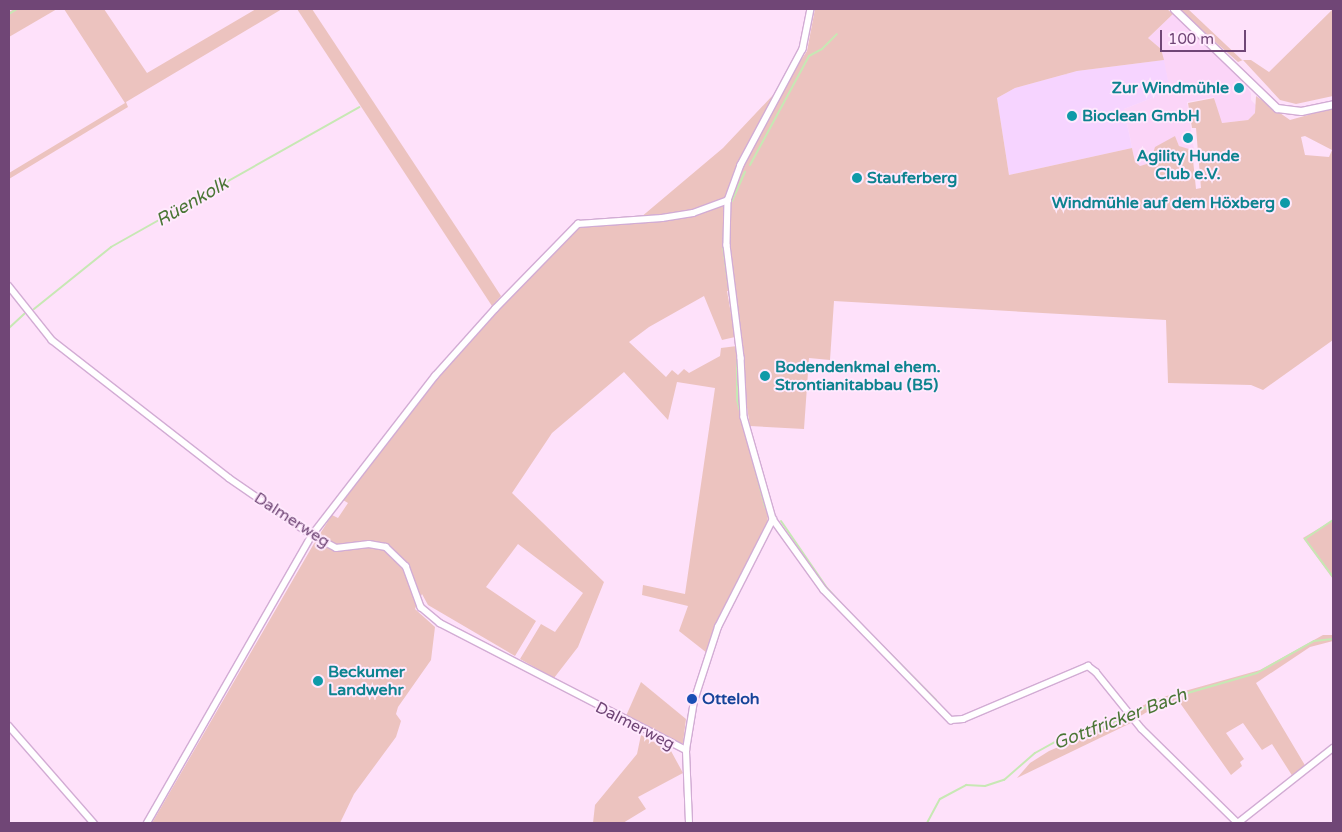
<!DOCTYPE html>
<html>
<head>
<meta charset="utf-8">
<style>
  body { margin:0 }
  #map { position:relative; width:1342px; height:832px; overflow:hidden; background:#fee1fa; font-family:"Varela Round",sans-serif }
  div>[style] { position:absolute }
  .residential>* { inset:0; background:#fbd5f8 }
  .commercial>* { inset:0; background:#f6d4ff }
  .green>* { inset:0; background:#ecc3bf }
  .stream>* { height:2px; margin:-1px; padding:0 1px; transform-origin:1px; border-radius:1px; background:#c7e8b4 }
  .roads { filter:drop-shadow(1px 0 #d2acd4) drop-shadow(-1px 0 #d2acd4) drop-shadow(0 1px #d2acd4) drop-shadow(0 -1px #d2acd4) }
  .minor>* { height:5.5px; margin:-2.75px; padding:0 2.75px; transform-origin:2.75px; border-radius:2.75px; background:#fff }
  .tertiary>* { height:7px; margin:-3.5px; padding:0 3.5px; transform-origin:3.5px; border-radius:3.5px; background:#fff }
  .dots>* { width:14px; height:14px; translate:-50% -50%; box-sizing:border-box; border:2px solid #ffe9fd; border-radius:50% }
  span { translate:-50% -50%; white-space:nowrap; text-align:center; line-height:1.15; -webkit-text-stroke:4px #ffe9fd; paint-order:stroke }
  .culture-label { font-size:16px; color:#0d838f; font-weight:700 }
  .right { translate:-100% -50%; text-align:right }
  .left { translate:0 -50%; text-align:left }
  .street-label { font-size:16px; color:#704676 }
  .transit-label { font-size:16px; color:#164399; font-weight:700 }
  .water-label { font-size:18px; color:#4b7636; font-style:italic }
  .frame { position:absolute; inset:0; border:10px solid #704676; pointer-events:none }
  .scale { position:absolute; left:1160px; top:30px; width:86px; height:22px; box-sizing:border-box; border:2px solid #704676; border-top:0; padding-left:6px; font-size:15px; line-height:18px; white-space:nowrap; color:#704676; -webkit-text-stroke:4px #ffe9fd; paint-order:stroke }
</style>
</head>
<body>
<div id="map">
  <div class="residential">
    <div style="clip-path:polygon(1173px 14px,1234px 67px,1251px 93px,1251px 100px,1256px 105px,1255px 113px,1248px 120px,1221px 123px,1214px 97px,1187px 102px,1194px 150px,1186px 151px,1179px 146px,1175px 136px,1150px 163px,1140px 166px,1135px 162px,1124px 109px,1170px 91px,1161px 49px,1148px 38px)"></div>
  </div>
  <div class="commercial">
    <div style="clip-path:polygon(1164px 60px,1170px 91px,1124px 109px,1132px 148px,1009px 175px,997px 98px,1015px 88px,1077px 71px)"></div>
  </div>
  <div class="green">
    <div style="clip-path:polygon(14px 9px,57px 9px,9px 37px,9px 12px)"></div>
    <div style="clip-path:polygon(64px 9px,104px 9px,147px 73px,256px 9px,282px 9px,126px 102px,128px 107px,9px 179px,9px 173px,125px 103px)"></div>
    <div style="clip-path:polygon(297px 9px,312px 9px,468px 245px,501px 296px,492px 306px)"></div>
    <div style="clip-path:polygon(evenodd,815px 9px,1167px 9px,1173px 14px,1148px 38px,1161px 49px,1164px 60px,1077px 71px,1015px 88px,997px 98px,1009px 175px,1132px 148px,1135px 162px,1140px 166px,1150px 163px,1155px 147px,1175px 136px,1179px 146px,1192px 150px,1196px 189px,1201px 188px,1196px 128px,1192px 128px,1188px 103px,1214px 98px,1222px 123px,1248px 120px,1255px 113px,1256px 96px,1290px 120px,1333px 108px,1333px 340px,1263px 390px,1251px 385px,1168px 383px,1166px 320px,834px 301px,830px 360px,809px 358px,804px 429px,750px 426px,744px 389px,744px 353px,733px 292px,727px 291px,735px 337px,722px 340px,704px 296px,649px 327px,629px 342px,666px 377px,672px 370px,678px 375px,684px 369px,689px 373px,720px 356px,721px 348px,737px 346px,737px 381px,741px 417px,768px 515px,767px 527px,707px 653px,679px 631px,688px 606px,642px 595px,643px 585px,685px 594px,715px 388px,677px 382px,668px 420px,624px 372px,552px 433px,512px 493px,604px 582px,578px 647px,554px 678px,520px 659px,541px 624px,555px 632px,583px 593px,518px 544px,486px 587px,536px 621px,515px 656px,428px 605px,422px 594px,415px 609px,435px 627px,431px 660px,398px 707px,396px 714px,401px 721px,396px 737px,354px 794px,340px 823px,152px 823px,316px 540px,332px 515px,338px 518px,348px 503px,343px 500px,436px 377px,572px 230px,584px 225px,634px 223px,723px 148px,789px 78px,807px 51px,815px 9px,1305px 136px,1332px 150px,1329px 157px,1305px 155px,1301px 137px,1305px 136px)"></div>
    <div style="clip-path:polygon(1178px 9px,1188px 9px,1242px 60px,1251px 60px,1269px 72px,1333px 9px,1333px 96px,1296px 104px,1280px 100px,1243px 60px,1238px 62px)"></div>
    <div style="clip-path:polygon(1333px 520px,1333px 579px,1303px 538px)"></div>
    <div style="clip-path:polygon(1323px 635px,1333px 635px,1333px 641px,1310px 647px,1256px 683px,1306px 767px,1293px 777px,1272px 744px,1262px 750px,1243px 723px,1226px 733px,1244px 759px,1240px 762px,1242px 766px,1231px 775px,1180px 703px,1152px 709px,1137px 718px,1130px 712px,1156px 699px,1260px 670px)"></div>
    <div style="clip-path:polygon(641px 682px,686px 719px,683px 743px,680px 744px,626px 716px)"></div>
    <div style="clip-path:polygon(1129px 717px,1133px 722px,1017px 778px,1030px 763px,1049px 751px)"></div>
    <div style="clip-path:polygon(641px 735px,671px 751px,683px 773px,638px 797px,646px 809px,623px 823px,593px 823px,595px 805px,637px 754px)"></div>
  </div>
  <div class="stream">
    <div style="left:9px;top:14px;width:9px;rotate:-32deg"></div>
    <div style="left:750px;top:165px;width:124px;rotate:-61.6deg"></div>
    <div style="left:809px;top:56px;width:15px;rotate:-28deg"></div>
    <div style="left:822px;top:49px;width:21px;rotate:-45deg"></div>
    <div style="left:732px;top:201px;width:32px;rotate:-66deg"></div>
    <div style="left:725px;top:206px;width:41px;rotate:92.8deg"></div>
    <div style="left:723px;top:247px;width:87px;rotate:82.1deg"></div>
    <div style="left:34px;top:309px;width:99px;rotate:-38.8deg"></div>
    <div style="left:111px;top:247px;width:285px;rotate:-29.4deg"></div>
    <div style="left:9px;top:328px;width:21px;rotate:-43deg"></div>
    <div style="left:737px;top:343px;width:57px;rotate:90deg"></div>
    <div style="left:737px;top:400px;width:111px;rotate:75.3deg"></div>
    <div style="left:1333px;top:520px;width:34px;rotate:146deg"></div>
    <div style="left:1305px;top:539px;width:47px;rotate:53.6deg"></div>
    <div style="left:781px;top:521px;width:81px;rotate:55.5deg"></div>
    <div style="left:827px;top:588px;width:31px;rotate:48deg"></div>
    <div style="left:851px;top:614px;width:121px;rotate:45.3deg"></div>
    <div style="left:927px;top:823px;width:27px;rotate:-62deg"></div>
    <div style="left:940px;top:799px;width:30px;rotate:-28deg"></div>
    <div style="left:966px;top:785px;width:19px;rotate:3deg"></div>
    <div style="left:985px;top:786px;width:20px;rotate:-18deg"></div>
    <div style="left:1004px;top:780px;width:41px;rotate:-41.1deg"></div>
    <div style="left:1035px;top:753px;width:25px;rotate:-29deg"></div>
    <div style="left:1057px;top:741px;width:41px;rotate:-15.4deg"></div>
    <div style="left:1097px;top:730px;width:69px;rotate:-24.7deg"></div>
    <div style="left:1160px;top:701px;width:101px;rotate:-16.1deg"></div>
    <div style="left:1257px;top:673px;width:65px;rotate:-29.3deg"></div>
    <div style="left:1314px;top:641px;width:19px;rotate:-6deg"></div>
  </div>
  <div class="roads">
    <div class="minor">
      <div style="left:811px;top:9px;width:41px;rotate:101.3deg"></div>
      <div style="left:803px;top:49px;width:132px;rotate:118.1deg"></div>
      <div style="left:741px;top:165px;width:37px;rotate:110deg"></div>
      <div style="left:728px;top:200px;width:45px;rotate:91.3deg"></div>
      <div style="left:727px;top:245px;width:114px;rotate:82.9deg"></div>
      <div style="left:741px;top:358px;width:59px;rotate:87.1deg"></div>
      <div style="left:744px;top:417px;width:106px;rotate:74.1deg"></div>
      <div style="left:773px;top:519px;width:87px;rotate:54.3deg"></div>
      <div style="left:824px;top:590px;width:182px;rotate:45.7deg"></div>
      <div style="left:951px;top:720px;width:12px;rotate:-5deg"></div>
      <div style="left:963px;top:719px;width:136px;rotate:-23deg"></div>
      <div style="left:1088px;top:666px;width:10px;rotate:37deg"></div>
      <div style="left:1096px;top:672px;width:73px;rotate:51.1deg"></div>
      <div style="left:1142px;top:729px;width:134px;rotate:44.4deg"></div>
      <div style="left:9px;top:286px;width:69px;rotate:51.5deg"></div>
      <div style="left:52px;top:340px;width:224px;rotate:37.9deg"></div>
      <div style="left:229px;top:478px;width:101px;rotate:34.5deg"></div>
      <div style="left:312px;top:535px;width:27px;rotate:28deg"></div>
      <div style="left:336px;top:548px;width:33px;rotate:-7deg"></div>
      <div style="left:369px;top:544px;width:17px;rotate:10deg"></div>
      <div style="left:386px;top:547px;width:28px;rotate:44deg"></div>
      <div style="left:406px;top:566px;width:44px;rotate:69.9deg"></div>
      <div style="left:421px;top:607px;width:25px;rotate:40deg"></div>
      <div style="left:440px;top:623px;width:277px;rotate:27.3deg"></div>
      <div style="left:9px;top:726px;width:129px;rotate:48.8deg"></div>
      <div style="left:147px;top:823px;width:332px;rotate:-60.2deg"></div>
      <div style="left:312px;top:535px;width:201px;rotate:-52.3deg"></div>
      <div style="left:435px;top:376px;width:90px;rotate:-48.2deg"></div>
      <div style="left:495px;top:309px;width:119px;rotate:-45.7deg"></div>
      <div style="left:578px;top:224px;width:84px;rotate:-4.1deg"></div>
      <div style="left:662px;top:218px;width:31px;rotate:-9deg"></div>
      <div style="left:693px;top:213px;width:37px;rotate:-20deg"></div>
      <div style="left:689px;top:823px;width:73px;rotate:-92.4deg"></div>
      <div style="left:686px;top:750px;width:50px;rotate:-80.7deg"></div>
      <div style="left:694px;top:701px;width:78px;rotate:-72deg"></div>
      <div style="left:718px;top:627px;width:121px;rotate:-63deg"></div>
      <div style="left:1238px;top:823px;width:121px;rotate:-38.3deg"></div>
    </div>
    <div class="tertiary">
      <div style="left:1174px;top:9px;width:143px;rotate:43.9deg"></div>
      <div style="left:1277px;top:108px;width:24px;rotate:7deg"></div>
      <div style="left:1301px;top:111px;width:33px;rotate:-12deg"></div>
    </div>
  </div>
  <div class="dots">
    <div style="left:1239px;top:88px;background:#0f9aa8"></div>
    <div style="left:1072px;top:116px;background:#0f9aa8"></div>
    <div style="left:1188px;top:138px;background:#0f9aa8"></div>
    <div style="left:857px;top:178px;background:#0f9aa8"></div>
    <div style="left:1285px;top:203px;background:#0f9aa8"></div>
    <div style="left:765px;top:376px;background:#0f9aa8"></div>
    <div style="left:318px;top:681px;background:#0f9aa8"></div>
    <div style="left:692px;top:699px;background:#1a4fb4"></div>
  </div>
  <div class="culture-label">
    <span class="right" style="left:1229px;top:88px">Zur Windmühle</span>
    <span class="left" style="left:1082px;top:116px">Bioclean GmbH</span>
    <span style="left:1188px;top:165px">Agility Hunde<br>Club e.V.</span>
    <span class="left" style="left:867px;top:178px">Stauferberg</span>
    <span class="right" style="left:1275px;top:203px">Windmühle auf dem Höxberg</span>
    <span class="left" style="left:775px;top:376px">Bodendenkmal ehem.<br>Strontianitabbau (B5)</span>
    <span class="left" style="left:328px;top:681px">Beckumer<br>Landwehr</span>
  </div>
  <div class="street-label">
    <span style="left:292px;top:520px;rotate:33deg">Dalmerweg</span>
    <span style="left:635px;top:726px;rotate:27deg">Dalmerweg</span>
  </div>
  <div class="transit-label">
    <span class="left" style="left:702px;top:699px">Otteloh</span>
  </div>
  <div class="water-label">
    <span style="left:192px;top:202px;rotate:-30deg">Rüenkolk</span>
    <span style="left:1120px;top:719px;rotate:-21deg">Gottfricker Bach</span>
  </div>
  <div class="frame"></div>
  <div class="scale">100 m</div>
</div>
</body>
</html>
